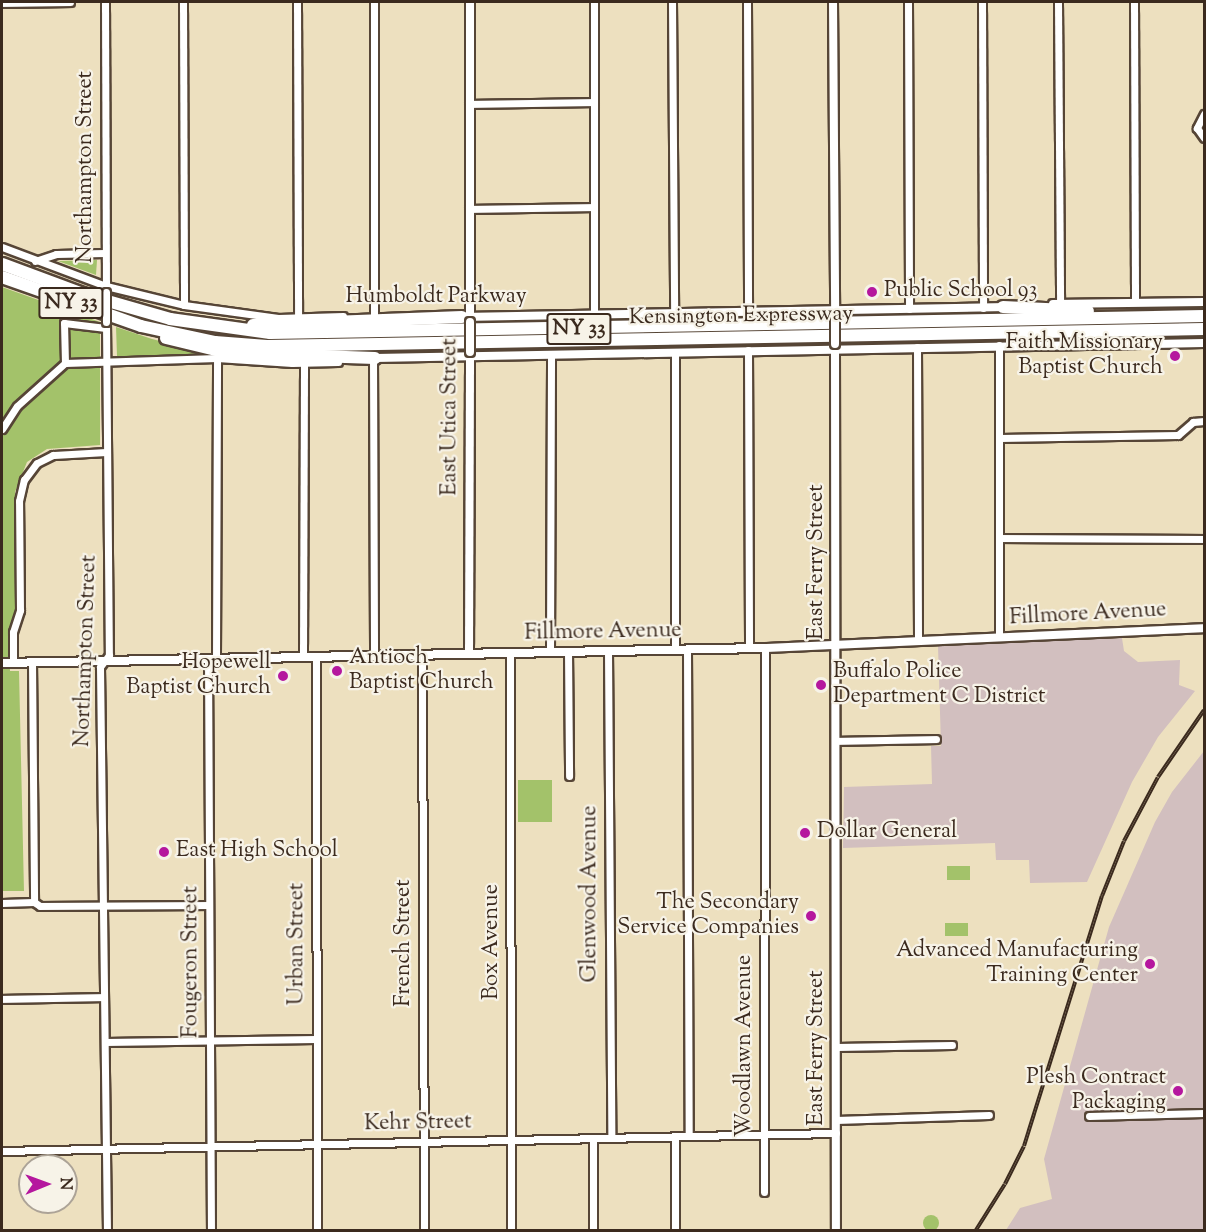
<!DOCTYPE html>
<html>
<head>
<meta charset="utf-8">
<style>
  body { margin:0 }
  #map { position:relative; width:1206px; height:1232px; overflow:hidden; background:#ede0bf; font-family:"Sorts Mill Goudy",serif }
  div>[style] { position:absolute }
  .industrial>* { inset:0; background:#d2bfbf }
  .green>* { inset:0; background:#a3c26a; transform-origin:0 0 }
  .round { border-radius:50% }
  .roads { filter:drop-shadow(2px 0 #564536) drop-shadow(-2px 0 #564536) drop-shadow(0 2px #564536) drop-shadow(0 -2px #564536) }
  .minor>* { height:7px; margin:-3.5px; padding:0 3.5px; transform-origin:3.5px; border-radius:3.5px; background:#fff }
  .tertiary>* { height:8px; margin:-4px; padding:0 4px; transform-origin:4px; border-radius:4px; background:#fff }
  .motorway>* { height:12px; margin:-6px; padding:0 6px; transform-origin:6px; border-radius:6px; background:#fff }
  .rail>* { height:4px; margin-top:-2px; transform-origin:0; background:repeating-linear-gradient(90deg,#f7f3e8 0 4.5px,#3b2a1e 0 9px); box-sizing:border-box; border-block:2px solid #3b2a1e }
  .bridges { filter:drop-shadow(2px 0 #564536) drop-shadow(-2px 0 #564536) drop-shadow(0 2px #564536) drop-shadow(0 -2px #564536) }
  .minor-bridge>* { height:7px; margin:-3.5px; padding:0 3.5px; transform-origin:3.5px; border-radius:3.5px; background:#fff }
  .tertiary-bridge>* { height:8px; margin:-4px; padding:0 4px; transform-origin:4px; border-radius:4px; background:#fff }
  .dots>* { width:16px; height:16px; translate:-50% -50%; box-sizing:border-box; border:3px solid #f7f3e8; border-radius:50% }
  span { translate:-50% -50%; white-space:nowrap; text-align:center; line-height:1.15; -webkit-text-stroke:4.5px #f7f3e8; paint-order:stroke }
  .shield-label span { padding:2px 4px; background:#f7f3e8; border:2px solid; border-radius:4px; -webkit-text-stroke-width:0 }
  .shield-label { font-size:21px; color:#3b2a1e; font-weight:700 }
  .street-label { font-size:22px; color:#3b2a1e }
  .poi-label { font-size:22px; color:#3b2a1e }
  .left { translate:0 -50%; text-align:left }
  .right { translate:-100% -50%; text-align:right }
  .frame { position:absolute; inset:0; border:3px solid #3b2a1e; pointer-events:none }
  .north { position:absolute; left:18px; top:1154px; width:60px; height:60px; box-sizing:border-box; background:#f7f3e8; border:2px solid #aca397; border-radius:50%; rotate:89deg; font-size:16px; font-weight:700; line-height:24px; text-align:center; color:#3b2a1e }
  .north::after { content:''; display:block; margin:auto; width:21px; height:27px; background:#b5179e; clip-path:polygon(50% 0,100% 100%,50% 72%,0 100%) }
</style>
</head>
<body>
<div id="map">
  <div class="industrial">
    <div style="clip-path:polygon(1122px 638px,1124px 651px,1138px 662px,1180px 660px,1179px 685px,1195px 691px,1158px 737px,1132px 782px,1087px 882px,1030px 883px,1029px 860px,996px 860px,995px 843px,843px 848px,844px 787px,932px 784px,931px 746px,941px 746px,938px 646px)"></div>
    <div style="clip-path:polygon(1204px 751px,1204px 1230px,1006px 1230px,1020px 1208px,1052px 1199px,1044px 1159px,1109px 927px,1155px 822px,1172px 792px)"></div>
  </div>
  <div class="green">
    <div style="clip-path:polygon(97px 260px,96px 275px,58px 261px)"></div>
    <div style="clip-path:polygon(2px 287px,100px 322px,100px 445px,47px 449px,27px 462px,15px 492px,15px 611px,9px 645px,10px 671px,19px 671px,24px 891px,2px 891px)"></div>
    <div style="clip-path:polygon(116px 327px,152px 339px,223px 357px,117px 356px)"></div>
    <div style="left:518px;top:780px;width:34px;height:42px"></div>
    <div style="left:947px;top:866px;width:23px;height:14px"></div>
    <div style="left:945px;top:923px;width:23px;height:13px"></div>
    <div class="round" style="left:923px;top:1215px;width:16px;height:16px"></div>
  </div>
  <div class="roads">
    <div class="minor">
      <div style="left:105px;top:2px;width:288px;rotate:89.8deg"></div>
      <div style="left:183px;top:2px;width:303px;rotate:89.8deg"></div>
      <div style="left:297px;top:2px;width:315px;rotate:89.8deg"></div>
      <div style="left:594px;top:2px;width:314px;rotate:90deg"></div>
      <div style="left:672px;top:2px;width:313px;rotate:89.6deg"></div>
      <div style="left:747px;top:2px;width:310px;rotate:89.8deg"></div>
      <div style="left:908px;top:2px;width:307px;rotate:89.8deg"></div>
      <div style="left:982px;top:2px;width:306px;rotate:89.8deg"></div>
      <div style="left:1058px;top:2px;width:302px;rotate:89.6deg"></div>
      <div style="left:1134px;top:2px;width:300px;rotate:89.8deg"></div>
      <div style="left:2px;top:3px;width:68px;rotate:-0.8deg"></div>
      <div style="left:469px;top:104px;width:125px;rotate:-0.9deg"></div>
      <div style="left:1204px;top:114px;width:16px;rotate:117deg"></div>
      <div style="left:1197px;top:128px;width:12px;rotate:55deg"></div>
      <div style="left:469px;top:209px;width:125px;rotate:-0.9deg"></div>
      <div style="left:2px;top:247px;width:111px;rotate:20.6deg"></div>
      <div style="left:106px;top:286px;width:80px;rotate:13.7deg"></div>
      <div style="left:184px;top:305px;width:95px;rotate:7.9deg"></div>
      <div style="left:278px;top:318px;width:65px;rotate:-1.8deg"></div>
      <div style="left:35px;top:261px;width:22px;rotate:-18deg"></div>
      <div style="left:56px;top:254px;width:49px;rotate:-1.2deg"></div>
      <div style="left:374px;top:315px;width:313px;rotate:-90deg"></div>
      <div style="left:106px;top:322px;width:333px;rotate:89.5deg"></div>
      <div style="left:109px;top:655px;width:15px;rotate:127deg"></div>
      <div style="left:100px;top:667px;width:563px;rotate:89.29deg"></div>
      <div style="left:999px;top:345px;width:292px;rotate:90deg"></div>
      <div style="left:917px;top:347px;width:293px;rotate:89.8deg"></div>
      <div style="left:748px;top:350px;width:298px;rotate:89.8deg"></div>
      <div style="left:675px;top:352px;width:297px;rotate:90deg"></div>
      <div style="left:373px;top:358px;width:298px;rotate:89.8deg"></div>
      <div style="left:65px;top:363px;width:40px;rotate:-91.4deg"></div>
      <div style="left:64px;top:323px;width:42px;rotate:6.8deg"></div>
      <div style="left:2px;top:429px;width:27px;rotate:-57deg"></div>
      <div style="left:17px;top:406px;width:64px;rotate:-41.9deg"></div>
      <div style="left:65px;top:363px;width:152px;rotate:-1.9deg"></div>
      <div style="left:217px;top:358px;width:75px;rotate:3.8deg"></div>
      <div style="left:292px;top:363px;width:46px;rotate:-1.2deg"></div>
      <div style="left:1000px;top:438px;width:178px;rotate:-1deg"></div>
      <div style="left:1178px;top:435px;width:20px;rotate:-41deg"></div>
      <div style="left:1193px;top:422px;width:11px;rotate:-5deg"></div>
      <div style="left:1000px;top:538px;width:204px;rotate:0.3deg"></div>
      <div style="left:687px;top:649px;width:487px;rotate:89.8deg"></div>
      <div style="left:568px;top:651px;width:125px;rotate:89.5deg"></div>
      <div style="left:608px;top:651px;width:487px;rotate:89.6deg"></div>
      <div style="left:550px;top:652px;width:298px;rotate:-89.8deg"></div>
      <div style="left:510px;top:653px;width:577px;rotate:89.9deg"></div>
      <div style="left:422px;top:655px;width:575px;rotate:89.8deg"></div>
      <div style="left:303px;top:657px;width:294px;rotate:-89.8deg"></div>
      <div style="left:316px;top:657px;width:573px;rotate:89.9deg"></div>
      <div style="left:208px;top:658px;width:572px;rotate:89.7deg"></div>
      <div style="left:216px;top:658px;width:300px;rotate:-89.8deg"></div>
      <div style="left:32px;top:662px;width:240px;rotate:89.5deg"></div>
      <div style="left:13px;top:663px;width:31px;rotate:-90deg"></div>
      <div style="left:13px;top:632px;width:23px;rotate:-72deg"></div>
      <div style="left:20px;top:610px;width:109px;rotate:-90.5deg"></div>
      <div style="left:19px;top:501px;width:22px;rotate:-77deg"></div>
      <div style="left:24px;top:480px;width:21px;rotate:-53deg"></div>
      <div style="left:37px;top:463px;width:18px;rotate:-27deg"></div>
      <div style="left:53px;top:455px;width:54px;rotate:-3.2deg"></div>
      <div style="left:835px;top:741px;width:101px;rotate:-1.1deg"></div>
      <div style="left:2px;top:903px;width:32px;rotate:-2deg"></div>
      <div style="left:34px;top:902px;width:7px;rotate:34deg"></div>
      <div style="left:40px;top:906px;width:169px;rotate:-0.3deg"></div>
      <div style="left:2px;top:999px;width:102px;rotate:-1.1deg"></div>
      <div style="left:105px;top:1042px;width:211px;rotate:-0.8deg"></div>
      <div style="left:836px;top:1047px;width:116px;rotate:-1deg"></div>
      <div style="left:1089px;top:1116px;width:115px;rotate:-1.5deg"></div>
      <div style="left:836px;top:1120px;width:153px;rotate:-1.9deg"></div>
      <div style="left:675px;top:1136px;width:94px;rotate:90deg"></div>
      <div style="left:593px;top:1138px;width:92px;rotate:90deg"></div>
      <div style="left:2px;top:1151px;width:834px;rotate:-1.24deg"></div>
      <div style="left:764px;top:1192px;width:544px;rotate:-89.89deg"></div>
    </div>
    <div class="tertiary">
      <div style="left:833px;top:2px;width:313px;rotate:89.6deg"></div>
      <div style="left:1053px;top:304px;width:151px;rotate:-0.8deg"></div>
      <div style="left:462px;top:317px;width:545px;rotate:-1.05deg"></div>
      <div style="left:470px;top:322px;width:320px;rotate:-90deg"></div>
      <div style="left:835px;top:344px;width:886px;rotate:89.94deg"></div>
      <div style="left:375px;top:358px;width:829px;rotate:-1.04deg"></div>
      <div style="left:469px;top:653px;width:301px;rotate:-89.8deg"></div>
      <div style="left:2px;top:663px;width:763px;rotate:-1.13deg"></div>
      <div style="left:765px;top:648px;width:439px;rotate:-2.6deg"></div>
    </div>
    <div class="motorway">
      <div style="left:2px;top:264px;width:86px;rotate:20.3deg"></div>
      <div style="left:83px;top:294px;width:91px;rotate:16deg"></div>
      <div style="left:170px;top:319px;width:101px;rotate:8deg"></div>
      <div style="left:270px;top:333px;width:934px;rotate:-1.04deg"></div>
      <div style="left:2px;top:277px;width:147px;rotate:19.4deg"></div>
      <div style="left:141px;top:326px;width:76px;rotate:12.2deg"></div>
      <div style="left:215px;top:342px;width:52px;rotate:4.4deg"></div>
      <div style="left:267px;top:346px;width:937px;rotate:-1.04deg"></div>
      <div style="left:1003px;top:307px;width:85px;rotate:2.7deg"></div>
      <div style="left:253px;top:325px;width:209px;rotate:-2.2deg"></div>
      <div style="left:166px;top:338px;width:65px;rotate:13.4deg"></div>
      <div style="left:229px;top:353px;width:146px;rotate:2deg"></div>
    </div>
  </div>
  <div class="rail">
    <div style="left:976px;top:1230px;width:54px;rotate:-57.8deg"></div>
    <div style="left:1005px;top:1184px;width:42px;rotate:-63.4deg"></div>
    <div style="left:1024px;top:1146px;width:262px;rotate:-72.7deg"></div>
    <div style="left:1102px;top:896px;width:59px;rotate:-68.2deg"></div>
    <div style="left:1124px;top:841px;width:72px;rotate:-62deg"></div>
    <div style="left:1158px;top:777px;width:81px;rotate:-55.5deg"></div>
  </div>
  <div class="bridges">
    <div class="minor-bridge">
      <div style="left:106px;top:292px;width:30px;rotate:90deg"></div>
    </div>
    <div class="tertiary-bridge">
      <div style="left:835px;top:315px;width:29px;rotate:90deg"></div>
      <div style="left:470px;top:322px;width:30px;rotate:90deg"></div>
    </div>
  </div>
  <div class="dots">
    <div style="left:872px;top:292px;background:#b5179e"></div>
    <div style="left:1175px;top:356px;background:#b5179e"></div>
    <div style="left:337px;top:671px;background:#b5179e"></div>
    <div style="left:283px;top:676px;background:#b5179e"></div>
    <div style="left:821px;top:685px;background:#b5179e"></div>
    <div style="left:805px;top:833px;background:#b5179e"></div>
    <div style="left:164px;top:852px;background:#b5179e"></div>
    <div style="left:811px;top:916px;background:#b5179e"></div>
    <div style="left:1150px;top:964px;background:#b5179e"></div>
    <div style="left:1178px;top:1091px;background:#b5179e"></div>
  </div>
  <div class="shield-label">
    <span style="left:71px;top:303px">NY 33</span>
    <span style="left:579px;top:329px">NY 33</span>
  </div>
  <div class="street-label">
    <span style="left:87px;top:167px;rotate:-90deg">Northampton Street</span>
    <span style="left:436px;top:298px">Humboldt Parkway</span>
    <span style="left:741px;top:317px;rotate:-1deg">Kensington Expressway</span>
    <span style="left:451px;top:417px;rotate:-90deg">East Utica Street</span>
    <span style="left:818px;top:562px;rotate:-90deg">East Ferry Street</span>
    <span style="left:1088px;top:615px;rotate:-3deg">Fillmore Avenue</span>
    <span style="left:603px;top:633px;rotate:-1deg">Fillmore Avenue</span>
    <span style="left:87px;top:651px;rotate:-88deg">Northampton Street</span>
    <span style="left:591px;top:894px;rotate:-90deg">Glenwood Avenue</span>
    <span style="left:493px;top:942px;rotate:-90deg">Box Avenue</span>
    <span style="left:405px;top:943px;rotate:-90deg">French Street</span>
    <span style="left:298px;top:944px;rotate:-90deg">Urban Street</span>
    <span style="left:192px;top:962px;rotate:-90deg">Fougeron Street</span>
    <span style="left:746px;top:1046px;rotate:-90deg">Woodlawn Avenue</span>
    <span style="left:818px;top:1048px;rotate:-90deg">East Ferry Street</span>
    <span style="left:418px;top:1124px;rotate:-1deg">Kehr Street</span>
  </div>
  <div class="poi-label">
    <span class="left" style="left:884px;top:292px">Public School 93</span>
    <span class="right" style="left:1163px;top:356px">Faith Missionary<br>Baptist Church</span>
    <span class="left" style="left:349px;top:671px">Antioch<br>Baptist Church</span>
    <span class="right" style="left:271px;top:676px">Hopewell<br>Baptist Church</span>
    <span class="left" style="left:833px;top:685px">Buffalo Police<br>Department C District</span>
    <span class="left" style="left:817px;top:833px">Dollar General</span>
    <span class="left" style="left:176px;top:852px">East High School</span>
    <span class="right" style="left:799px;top:916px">The Secondary<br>Service Companies</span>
    <span class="right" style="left:1138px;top:964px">Advanced Manufacturing<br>Training Center</span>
    <span class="right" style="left:1166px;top:1091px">Plesh Contract<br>Packaging</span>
  </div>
  <div class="frame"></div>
  <div class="north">N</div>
</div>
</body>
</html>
